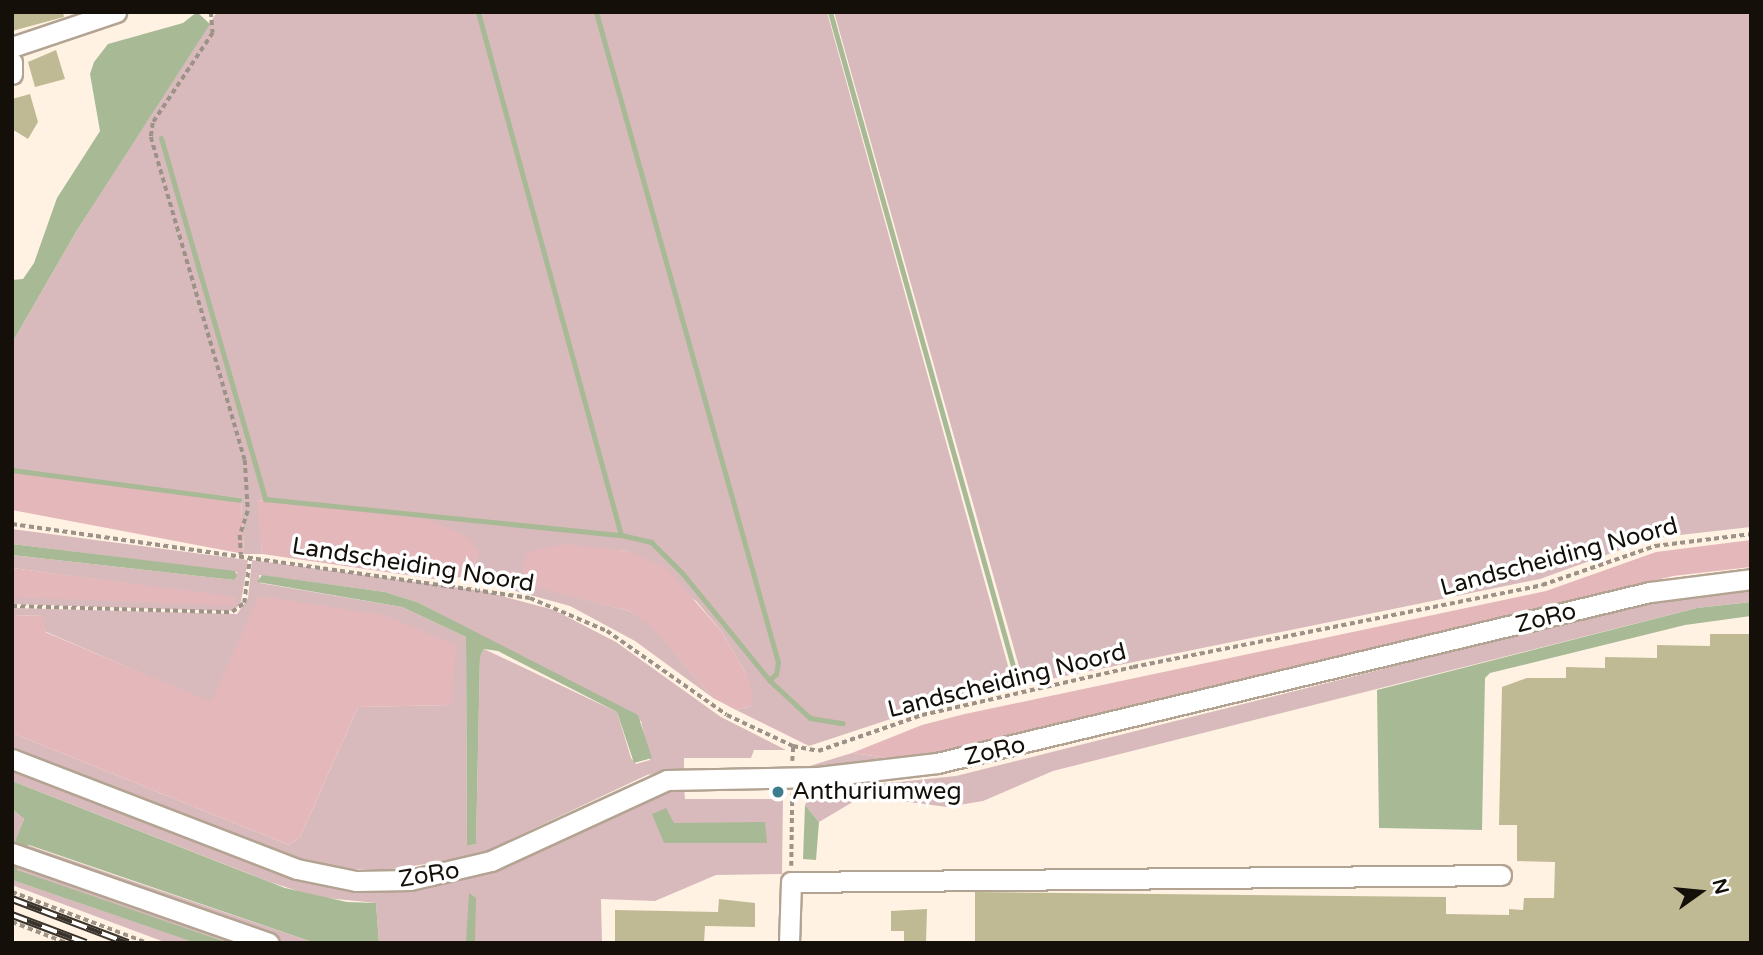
<!DOCTYPE html>
<html>
<head>
<meta charset="utf-8">
<style>
  body { margin:0 }
  #map { position:relative; width:1763px; height:955px; overflow:hidden; background:#fff2e3; font-family:"Varela Round",sans-serif }
  div>[style] { position:absolute }
  .green>* { inset:0; background:#d9babc }
  .forest>* { inset:0; background:#e4b7bb }
  .water>* { inset:0; background:#a8b996 }
  .stream>* { height:5px; margin:-2.5px; padding:0 2.5px; transform-origin:2.5px; border-radius:2.5px; background:#a8b996 }
  .building>* { inset:0; background:#c0ba94 }
  .path>* { height:3.5px; margin-top:-1.75px; transform-origin:0; background:repeating-linear-gradient(90deg,#9c9287 0 5px,transparent 0 8.5px) }
  .roads { filter:drop-shadow(2px 0 #b3a392) drop-shadow(-2px 0 #b3a392) drop-shadow(0 2px #b3a392) drop-shadow(0 -2px #b3a392) }
  .minor>* { height:19px; margin:-9.5px; padding:0 9.5px; transform-origin:9.5px; border-radius:9.5px; background:#fff }
  .rail>* { height:8px; margin-top:-4px; transform-origin:0; background:repeating-linear-gradient(90deg,#fff 0 16px,#3a332c 0 32px); box-sizing:border-box; border-block:2px solid #3a332c }
  .dots>* { width:19px; height:19px; translate:-50% -50%; box-sizing:border-box; border:4px solid #fff; border-radius:50% }
  span { translate:-50% -50%; white-space:nowrap; text-align:center; line-height:1.15; -webkit-text-stroke:7px #fff; paint-order:stroke }
  .street-label { font-size:24px; color:#140f09 }
  .poi-label { font-size:24px; color:#140f09 }
  .left { translate:0 -50%; text-align:left }
  .frame { position:absolute; inset:0; border:14px solid #140f09; pointer-events:none }
  .north { position:absolute; left:1665px; top:857px; width:70px; height:70px; -webkit-text-stroke:5px #fff; paint-order:stroke; rotate:75deg; font-size:19px; font-weight:700; line-height:28px; text-align:center; color:#140f09 }
  .north::after { content:''; display:block; margin:auto; width:24px; height:32px; background:#140f09; clip-path:polygon(50% 0,100% 100%,50% 72%,0 100%) }
</style>
</head>
<body>
<div id="map">
  <div class="green">
    <div style="clip-path:polygon(217px 12px,827px 12px,1010px 673px,1020px 670px,834px 12px,1751px 12px,1751px 527px,1653px 538px,1540px 579px,1046px 680px,921px 709px,809px 746px,736px 710px,751px 706px,746px 674px,722px 632px,696px 601px,628px 551px,603px 549px,537px 587px,629px 611px,651px 625px,713px 698px,635px 641px,570px 606px,465px 577px,477px 558px,333px 511px,258px 500px,262px 554px,244px 554px,241px 498px,12px 471px,12px 343px,76px 232px)"></div>
    <div style="clip-path:polygon(12px 529px,248px 560px,241px 602px,236px 609px,227px 611px,12px 604px,12px 597px,236px 598px,12px 568px,12px 555px,234px 580px,237px 572px,12px 544px)"></div>
    <div style="clip-path:polygon(evenodd,252px 560px,483px 591px,554px 610px,616px 642px,721px 717px,786px 750px,754px 750px,751px 758px,684px 758px,684px 769px,647px 775px,476px 856px,387px 870px,350px 869px,296px 858px,12px 748px,12px 733px,289px 845px,300px 837px,358px 707px,450px 705px,211px 703px,44px 631px,44px 616px,12px 615px,12px 608px,237px 614px,248px 598px,252px 560px,259px 575px,385px 592px,417px 602px,641px 721px,650px 760px,636px 764px,631px 758px,617px 712px,484px 649px,480px 657px,476px 844px,467px 846px,466px 637px,402px 607px,260px 583px,259px 575px)"></div>
    <div style="clip-path:polygon(1751px 588px,1751px 602px,1697px 608px,1053px 771px,983px 801px,947px 807px,863px 796px,819px 822px,805px 805px,812px 791px,956px 776px,1630px 607px)"></div>
    <div style="clip-path:polygon(852px 753px,896px 759px,803px 768px)"></div>
    <div style="clip-path:polygon(12px 770px,289px 878px,349px 892px,410px 891px,482px 875px,646px 799px,684px 788px,685px 799px,783px 799px,782px 874px,716px 875px,655px 901px,601px 899px,602px 943px,379px 943px,376px 903px,316px 897px,270px 882px,12px 781px)"></div>
    <div style="clip-path:polygon(12px 809px,24px 819px,14px 845px,12px 845px)"></div>
    <div style="clip-path:polygon(27px 845px,114px 875px,315px 943px,281px 943px,22px 848px)"></div>
    <div style="clip-path:polygon(16px 863px,259px 943px,229px 943px,25px 874px,15px 869px)"></div>
    <div style="clip-path:polygon(12px 880px,197px 943px,167px 943px,12px 885px)"></div>
  </div>
  <div class="forest">
    <div style="clip-path:polygon(12px 471px,241px 498px,244px 554px,12px 510px)"></div>
    <div style="clip-path:polygon(257px 500px,432px 520px,469px 538px,479px 552px,477px 558px,465px 577px,434px 579px,262px 554px)"></div>
    <div style="clip-path:polygon(1751px 540px,1751px 567px,1673px 576px,969px 747px,896px 759px,852px 753px,922px 725px,965px 714px,1546px 591px,1656px 552px)"></div>
    <div style="clip-path:polygon(565px 544px,628px 551px,666px 568px,722px 632px,746px 674px,752px 690px,751px 706px,736px 710px,713px 698px,651px 626px,629px 611px,537px 588px,526px 580px,522px 571px,528px 552px)"></div>
    <div style="clip-path:polygon(12px 568px,236px 597px,235px 606px,12px 597px)"></div>
    <div style="clip-path:polygon(259px 596px,384px 615px,456px 645px,451px 705px,358px 707px,300px 837px,289px 845px,12px 733px,12px 615px,44px 616px,45px 632px,211px 702px)"></div>
  </div>
  <div class="water">
    <div style="clip-path:polygon(197px 12px,210px 24px,76px 232px,12px 343px,12px 280px,23px 279px,34px 263px,57px 198px,100px 131px,90px 74px,94px 62px,108px 44px,183px 23px)"></div>
    <div style="clip-path:polygon(12px 544px,235px 571px,237px 576px,234px 580px,12px 555px)"></div>
    <div style="clip-path:polygon(262px 575px,385px 592px,417px 602px,638px 715px,652px 758px,634px 763px,617px 712px,498px 651px,484px 649px,480px 657px,476px 844px,467px 846px,466px 637px,402px 607px,257px 582px)"></div>
    <div style="clip-path:polygon(1751px 602px,1751px 616px,1685px 625px,1490px 673px,1485px 678px,1482px 830px,1379px 828px,1377px 690px,1697px 608px)"></div>
    <div style="clip-path:polygon(12px 781px,285px 888px,347px 902px,376px 903px,379px 943px,315px 943px,29px 845px,22px 848px,17px 870px,229px 943px,196px 943px,12px 880px,12px 849px,24px 819px,12px 809px)"></div>
    <div style="clip-path:polygon(805px 805px,819px 822px,816px 860px,803px 859px)"></div>
    <div style="clip-path:polygon(666px 808px,674px 823px,765px 822px,767px 843px,664px 843px,652px 814px)"></div>
    <div style="clip-path:polygon(469px 893px,476px 898px,475px 943px,466px 943px)"></div>
  </div>
  <div class="stream">
    <div style="left:478px;top:12px;width:542px;rotate:74.71deg"></div>
    <div style="left:596px;top:12px;width:675px;rotate:74.36deg"></div>
    <div style="left:778px;top:662px;width:12px;rotate:99deg"></div>
    <div style="left:776px;top:674px;width:9px;rotate:139deg"></div>
    <div style="left:830px;top:12px;width:691px;rotate:74.37deg"></div>
    <div style="left:161px;top:138px;width:376px;rotate:73.9deg"></div>
    <div style="left:265px;top:499px;width:358px;rotate:5.8deg"></div>
    <div style="left:621px;top:535px;width:31px;rotate:13deg"></div>
    <div style="left:651px;top:542px;width:45px;rotate:45deg"></div>
    <div style="left:683px;top:574px;width:136px;rotate:50.9deg"></div>
    <div style="left:769px;top:680px;width:56px;rotate:42.8deg"></div>
    <div style="left:810px;top:718px;width:33px;rotate:9deg"></div>
    <div style="left:12px;top:470px;width:229px;rotate:7.5deg"></div>
  </div>
  <div class="building">
    <div style="clip-path:polygon(12px 12px,63px 12px,64px 17px,12px 31px)"></div>
    <div style="clip-path:polygon(56px 50px,65px 79px,35px 87px,28px 62px)"></div>
    <div style="clip-path:polygon(30px 94px,38px 122px,28px 139px,12px 129px,12px 99px)"></div>
    <div style="clip-path:polygon(1710px 634px,1751px 634px,1751px 943px,975px 943px,975px 892px,1446px 897px,1446px 914px,1509px 915px,1509px 909px,1523px 910px,1524px 898px,1554px 898px,1555px 862px,1517px 861px,1517px 825px,1499px 825px,1502px 687px,1527px 678px,1566px 678px,1566px 667px,1605px 668px,1605px 657px,1657px 658px,1657px 645px,1710px 646px)"></div>
    <div style="clip-path:polygon(719px 899px,755px 903px,755px 927px,705px 926px,704px 943px,615px 943px,615px 910px,718px 912px)"></div>
    <div style="clip-path:polygon(927px 909px,926px 943px,904px 943px,904px 931px,891px 931px,891px 911px)"></div>
  </div>
  <div class="path">
    <div style="left:211px;top:12px;width:21px;rotate:85deg"></div>
    <div style="left:213px;top:33px;width:108px;rotate:123.7deg"></div>
    <div style="left:153px;top:123px;width:14px;rotate:98deg"></div>
    <div style="left:151px;top:137px;width:336px;rotate:73.8deg"></div>
    <div style="left:245px;top:460px;width:51px;rotate:86.6deg"></div>
    <div style="left:248px;top:511px;width:25px;rotate:108deg"></div>
    <div style="left:240px;top:535px;width:20px;rotate:87deg"></div>
    <div style="left:12px;top:524px;width:523px;rotate:8.13deg"></div>
    <div style="left:530px;top:598px;width:84px;rotate:23.2deg"></div>
    <div style="left:607px;top:631px;width:146px;rotate:35deg"></div>
    <div style="left:727px;top:715px;width:73px;rotate:25.2deg"></div>
    <div style="left:793px;top:746px;width:25px;rotate:11deg"></div>
    <div style="left:818px;top:751px;width:110px;rotate:-19.1deg"></div>
    <div style="left:922px;top:715px;width:216px;rotate:-12.8deg"></div>
    <div style="left:1133px;top:667px;width:417px;rotate:-11.3deg"></div>
    <div style="left:1542px;top:585px;width:120px;rotate:-19deg"></div>
    <div style="left:1655px;top:546px;width:97px;rotate:-7.1deg"></div>
    <div style="left:12px;top:606px;width:220px;rotate:1.6deg"></div>
    <div style="left:232px;top:612px;width:15px;rotate:-37deg"></div>
    <div style="left:244px;top:603px;width:47px;rotate:-82.7deg"></div>
    <div style="left:792px;top:761px;width:15px;rotate:-86deg"></div>
    <div style="left:791px;top:866px;width:72px;rotate:-89.2deg"></div>
    <div style="left:12px;top:892px;width:145px;rotate:20.6deg"></div>
    <div style="left:12px;top:922px;width:59px;rotate:20.9deg"></div>
  </div>
  <div class="roads">
    <div class="minor">
      <div style="left:12px;top:47px;width:110px;rotate:-18.6deg"></div>
      <div style="left:12px;top:62px;width:12px;rotate:90deg"></div>
      <div style="left:12px;top:759px;width:305px;rotate:21.1deg"></div>
      <div style="left:297px;top:869px;width:60px;rotate:11.5deg"></div>
      <div style="left:356px;top:881px;width:54px;rotate:-1.1deg"></div>
      <div style="left:410px;top:880px;width:83px;rotate:-13.2deg"></div>
      <div style="left:491px;top:861px;width:194px;rotate:-24.7deg"></div>
      <div style="left:667px;top:780px;width:151px;rotate:-1.1deg"></div>
      <div style="left:818px;top:777px;width:120px;rotate:-6.7deg"></div>
      <div style="left:937px;top:763px;width:733px;rotate:-13.49deg"></div>
      <div style="left:1650px;top:592px;width:102px;rotate:-7.3deg"></div>
      <div style="left:12px;top:853px;width:272px;rotate:19.3deg"></div>
      <div style="left:789px;top:943px;width:61px;rotate:-88.1deg"></div>
      <div style="left:791px;top:882px;width:710px;rotate:-0.56deg"></div>
    </div>
  </div>
  <div class="rail">
    <div style="left:12px;top:899px;width:124px;rotate:20.8deg"></div>
    <div style="left:12px;top:915px;width:79px;rotate:20.7deg"></div>
  </div>
  <div class="dots">
    <div style="left:778px;top:792px;background:#3c7e8f"></div>
  </div>
  <div class="street-label">
    <span style="left:1559px;top:557px;rotate:-15deg">Landscheiding Noord</span>
    <span style="left:413px;top:565px;rotate:9deg">Landscheiding Noord</span>
    <span style="left:1546px;top:618px;rotate:-14deg">ZoRo</span>
    <span style="left:1007px;top:681px;rotate:-14deg">Landscheiding Noord</span>
    <span style="left:995px;top:751px;rotate:-13deg">ZoRo</span>
    <span style="left:429px;top:875px;rotate:-9deg">ZoRo</span>
  </div>
  <div class="poi-label">
    <span class="left" style="left:792px;top:792px">Anthuriumweg</span>
  </div>
  <div class="frame"></div>
  <div class="north">N</div>
</div>
</body>
</html>
